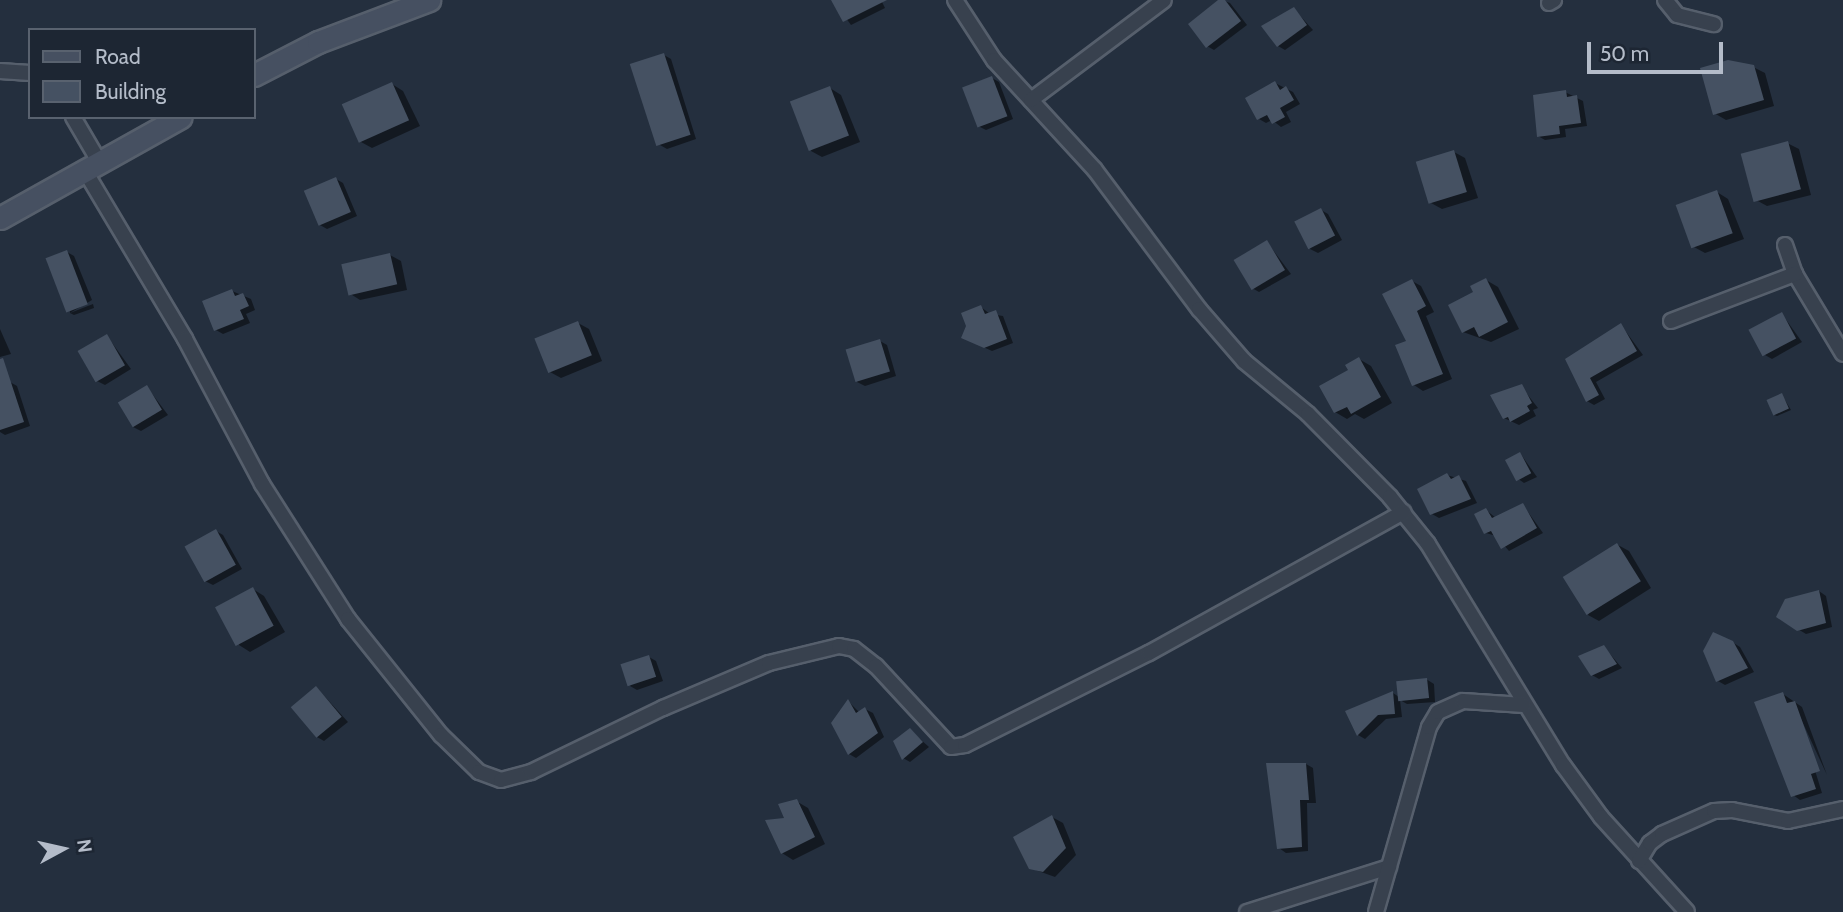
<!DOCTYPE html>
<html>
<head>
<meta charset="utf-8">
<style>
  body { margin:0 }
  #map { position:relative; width:1843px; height:912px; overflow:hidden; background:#242f3e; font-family:Cabin,sans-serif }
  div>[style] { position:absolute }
  .shadow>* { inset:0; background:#0007 }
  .building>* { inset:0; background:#455162; transform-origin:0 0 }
  .roads { filter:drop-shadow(2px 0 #565f6c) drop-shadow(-2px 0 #565f6c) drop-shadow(0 2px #565f6c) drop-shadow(0 -2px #565f6c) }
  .street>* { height:14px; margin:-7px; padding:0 7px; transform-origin:7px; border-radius:7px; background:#38414e }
  .secondary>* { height:21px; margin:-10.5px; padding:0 10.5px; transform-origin:10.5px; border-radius:10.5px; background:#465061 }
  span { translate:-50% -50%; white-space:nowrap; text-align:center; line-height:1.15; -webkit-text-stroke:5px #1d2633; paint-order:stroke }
  .legend { position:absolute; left:28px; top:28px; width:228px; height:91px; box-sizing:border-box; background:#1d2633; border:2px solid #59626f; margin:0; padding:9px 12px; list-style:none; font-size:21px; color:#b4bcc9 }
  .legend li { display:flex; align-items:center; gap:14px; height:35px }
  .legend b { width:35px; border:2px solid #59626f }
  .north { position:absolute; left:28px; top:814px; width:70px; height:70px; -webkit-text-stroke:5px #1d2633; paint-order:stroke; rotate:82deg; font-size:19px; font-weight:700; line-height:28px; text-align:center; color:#b4bcc9 }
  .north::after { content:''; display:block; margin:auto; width:24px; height:32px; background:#b4bcc9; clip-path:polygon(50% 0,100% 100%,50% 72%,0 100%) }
  .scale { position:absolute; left:1587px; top:42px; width:136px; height:32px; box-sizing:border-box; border:4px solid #b4bcc9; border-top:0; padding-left:9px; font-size:21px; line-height:24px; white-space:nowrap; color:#b4bcc9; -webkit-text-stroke:5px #1d2633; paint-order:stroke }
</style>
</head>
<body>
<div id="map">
  <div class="shadow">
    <div style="clip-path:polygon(833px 0,881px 0,885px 8px,851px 25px)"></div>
    <div style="clip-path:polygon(1221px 0,1230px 3px,1247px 25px,1214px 50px,1207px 46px)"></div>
    <div style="clip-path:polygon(1294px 9px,1313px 30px,1285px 50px,1278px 46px)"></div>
    <div style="clip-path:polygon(664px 55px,671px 59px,696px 139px,667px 149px,660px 145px)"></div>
    <div style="clip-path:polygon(1753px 67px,1765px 73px,1774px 106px,1726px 120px,1714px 113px)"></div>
    <div style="clip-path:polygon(992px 78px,999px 82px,1013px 119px,986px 130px,978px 126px)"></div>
    <div style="clip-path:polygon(1275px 83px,1293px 92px,1300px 104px,1286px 112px,1291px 122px,1281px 127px,1272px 120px,1266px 123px,1259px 119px)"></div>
    <div style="clip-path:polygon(392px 84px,403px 91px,420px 126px,372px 148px,361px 142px)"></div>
    <div style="clip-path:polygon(830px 88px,841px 95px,860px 142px,822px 157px,811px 151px)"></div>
    <div style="clip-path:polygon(1565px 92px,1583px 101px,1587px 126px,1565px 129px,1566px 137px,1545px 140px,1538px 136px)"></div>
    <div style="clip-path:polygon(1787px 143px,1799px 149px,1811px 195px,1767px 206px,1756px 200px)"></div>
    <div style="clip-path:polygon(1454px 152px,1465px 158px,1478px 198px,1442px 209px,1431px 203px)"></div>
    <div style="clip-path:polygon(336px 179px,343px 183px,357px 216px,327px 229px,320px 225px)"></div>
    <div style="clip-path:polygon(1717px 192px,1728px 199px,1744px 239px,1705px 253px,1694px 247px)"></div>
    <div style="clip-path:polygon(1321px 210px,1328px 214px,1342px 240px,1318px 253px,1310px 249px)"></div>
    <div style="clip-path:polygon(1267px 242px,1291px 274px,1259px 292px,1252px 288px)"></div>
    <div style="clip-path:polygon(67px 252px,74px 256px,92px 300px,70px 313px)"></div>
    <div style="clip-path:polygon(390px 255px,401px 261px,407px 290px,360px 300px,349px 293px)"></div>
    <div style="clip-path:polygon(1486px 280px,1498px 287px,1519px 329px,1491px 342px,1463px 332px,1475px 293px)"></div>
    <div style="clip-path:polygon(1412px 281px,1421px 286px,1434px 312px,1426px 316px,1452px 379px,1423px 391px,1414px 385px)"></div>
    <div style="clip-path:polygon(232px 291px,251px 299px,255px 310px,246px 314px,250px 323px,223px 334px,216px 330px)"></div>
    <div style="clip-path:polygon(93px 304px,94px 308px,74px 315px,70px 313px)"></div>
    <div style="clip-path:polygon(981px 307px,990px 314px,1003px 316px,1013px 343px,992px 351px,970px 341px)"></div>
    <div style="clip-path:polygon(1782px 314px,1802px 342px,1772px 359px,1765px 355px)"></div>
    <div style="clip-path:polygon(578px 323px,589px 329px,602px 361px,561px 378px,550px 372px)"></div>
    <div style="clip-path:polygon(1621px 325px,1643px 355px,1596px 382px,1605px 399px,1594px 405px,1587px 401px,1567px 360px)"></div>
    <div style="clip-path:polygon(0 329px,11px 354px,0 357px)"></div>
    <div style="clip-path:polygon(107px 336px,131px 369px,105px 385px,97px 381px)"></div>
    <div style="clip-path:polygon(880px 341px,887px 345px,896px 376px,865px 386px,857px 382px)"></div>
    <div style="clip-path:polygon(1359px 359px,1371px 366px,1392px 403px,1364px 419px,1355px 414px,1347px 419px,1335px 412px)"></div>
    <div style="clip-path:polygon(10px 382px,17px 386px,30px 426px,5px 435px,0 432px,0 385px)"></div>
    <div style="clip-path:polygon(1521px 386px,1538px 408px,1533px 410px,1536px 416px,1519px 425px,1504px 418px)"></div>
    <div style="clip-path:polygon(147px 387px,168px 415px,141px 431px,133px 427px)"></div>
    <div style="clip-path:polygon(1782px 395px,1791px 410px,1777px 416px,1774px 415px)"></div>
    <div style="clip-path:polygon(1520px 453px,1537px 477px,1524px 483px,1517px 478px)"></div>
    <div style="clip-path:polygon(1447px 475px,1466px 481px,1477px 503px,1439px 518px,1432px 514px)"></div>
    <div style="clip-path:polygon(1523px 505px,1543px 533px,1509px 551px,1496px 536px,1486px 533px,1486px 510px,1496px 518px)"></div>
    <div style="clip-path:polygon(216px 531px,223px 535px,242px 569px,213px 585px,205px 581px)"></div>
    <div style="clip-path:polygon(1618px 545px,1629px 551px,1651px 588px,1599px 621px,1588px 615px)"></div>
    <div style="clip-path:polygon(253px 589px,264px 596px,285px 632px,250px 652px,239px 645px)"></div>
    <div style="clip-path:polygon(1819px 591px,1826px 596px,1832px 627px,1806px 634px,1778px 617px)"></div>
    <div style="clip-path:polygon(1732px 642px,1740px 647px,1754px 672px,1725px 685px,1718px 681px)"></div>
    <div style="clip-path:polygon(1604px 647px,1622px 668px,1599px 679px,1592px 675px)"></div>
    <div style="clip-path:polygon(649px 657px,656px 661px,663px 681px,637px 690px,630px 686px)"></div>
    <div style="clip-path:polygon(1426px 679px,1434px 684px,1435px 702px,1407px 704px,1400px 700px,1402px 717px,1386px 719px,1365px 739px,1358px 735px,1347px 712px,1393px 693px,1399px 697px)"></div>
    <div style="clip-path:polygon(317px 688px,348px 722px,324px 741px,317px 737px)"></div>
    <div style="clip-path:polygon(1783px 694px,1802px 707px,1827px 775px,1795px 706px,1822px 793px,1800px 800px,1793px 795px)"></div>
    <div style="clip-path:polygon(848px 701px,860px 713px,865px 709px,873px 713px,884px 737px,856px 758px,849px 754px,834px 723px)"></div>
    <div style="clip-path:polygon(910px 730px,929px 747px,910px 762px,903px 758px)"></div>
    <div style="clip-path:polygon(1306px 764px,1313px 768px,1316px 803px,1307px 803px,1308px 851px,1286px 853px,1279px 848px)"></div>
    <div style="clip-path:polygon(796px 801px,808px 808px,825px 844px,793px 860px,782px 853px,787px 819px)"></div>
    <div style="clip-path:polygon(1052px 817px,1063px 823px,1076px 855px,1055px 877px,1030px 868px)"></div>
  </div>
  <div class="building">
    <div style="clip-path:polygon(831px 0,887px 0,843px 22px)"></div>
    <div style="clip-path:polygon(1218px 0,1225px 0,1241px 21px,1206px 48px,1188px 24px)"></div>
    <div style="clip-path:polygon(1294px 7px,1307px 25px,1277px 47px,1261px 26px)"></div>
    <div style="left:664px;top:53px;width:86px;height:36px;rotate:72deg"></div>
    <div style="clip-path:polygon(1728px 60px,1754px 65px,1764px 100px,1713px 115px,1700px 68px)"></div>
    <div style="left:992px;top:76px;width:43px;height:32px;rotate:69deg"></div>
    <div style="clip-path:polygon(1275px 81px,1280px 90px,1286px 86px,1294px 100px,1280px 108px,1285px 117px,1272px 124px,1267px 115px,1257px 120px,1245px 98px)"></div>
    <div style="left:392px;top:82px;width:42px;height:55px;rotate:66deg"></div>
    <div style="left:830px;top:86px;width:53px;height:43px;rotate:69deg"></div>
    <div style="clip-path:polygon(1566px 90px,1567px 97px,1577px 95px,1581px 123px,1559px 126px,1560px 134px,1537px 137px,1533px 95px)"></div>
    <div style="left:1788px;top:141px;width:50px;height:49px;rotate:75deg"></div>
    <div style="left:1454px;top:150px;width:44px;height:40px;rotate:73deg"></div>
    <div style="left:336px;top:177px;width:38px;height:35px;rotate:67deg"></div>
    <div style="left:1717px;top:190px;width:46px;height:44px;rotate:70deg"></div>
    <div style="left:1321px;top:208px;width:31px;height:30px;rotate:63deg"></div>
    <div style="left:1267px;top:240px;width:35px;height:39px;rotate:59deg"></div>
    <div style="left:67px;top:250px;width:58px;height:23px;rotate:69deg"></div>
    <div style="left:390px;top:253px;width:32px;height:50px;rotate:77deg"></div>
    <div style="clip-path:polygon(1486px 278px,1508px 322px,1479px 337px,1474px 327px,1462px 333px,1448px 305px,1473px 292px,1470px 286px)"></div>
    <div style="clip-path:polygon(1412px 279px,1426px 306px,1417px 311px,1443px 374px,1412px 386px,1395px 345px,1406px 341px,1382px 294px)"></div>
    <div style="clip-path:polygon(232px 289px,235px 296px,243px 293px,249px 306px,240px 310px,244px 319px,214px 331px,202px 301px)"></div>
    <div style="clip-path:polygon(981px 305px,985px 314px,996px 310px,1007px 339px,984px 348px,961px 338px,966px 326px,961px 313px)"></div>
    <div style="left:1782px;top:312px;width:30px;height:38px;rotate:62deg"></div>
    <div style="left:578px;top:321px;width:37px;height:47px;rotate:68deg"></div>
    <div style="clip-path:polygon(1621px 323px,1637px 351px,1590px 378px,1599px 395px,1586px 402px,1565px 359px)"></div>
    <div style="left:107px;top:334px;width:36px;height:34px;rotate:60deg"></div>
    <div style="left:880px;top:339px;width:34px;height:36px;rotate:73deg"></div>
    <div style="clip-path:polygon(1359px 357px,1381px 397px,1351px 414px,1347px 407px,1334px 413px,1319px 386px,1348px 370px,1345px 365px)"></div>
    <div style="clip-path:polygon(3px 358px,24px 422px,0 430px,0 359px)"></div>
    <div style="clip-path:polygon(1522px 384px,1532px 403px,1527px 406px,1530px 411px,1510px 422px,1508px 417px,1503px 419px,1490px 395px)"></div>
    <div style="left:147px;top:385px;width:29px;height:34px;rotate:59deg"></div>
    <div style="left:1782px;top:393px;width:17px;height:17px;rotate:66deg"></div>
    <div style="left:1520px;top:452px;width:24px;height:17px;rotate:62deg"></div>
    <div style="clip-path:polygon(1447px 473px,1451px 479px,1459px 475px,1471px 499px,1430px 515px,1417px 489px)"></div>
    <div style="clip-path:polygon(1523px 503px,1537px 528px,1501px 549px,1491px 531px,1484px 534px,1474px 514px,1486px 508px,1492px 518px)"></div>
    <div style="left:216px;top:529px;width:41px;height:36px;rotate:61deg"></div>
    <div style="left:1617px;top:543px;width:45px;height:64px;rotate:58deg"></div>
    <div style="left:253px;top:587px;width:44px;height:43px;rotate:62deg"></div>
    <div style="clip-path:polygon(1819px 590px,1826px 623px,1797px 631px,1776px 617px,1785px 599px)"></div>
    <div style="clip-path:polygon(1713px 632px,1733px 641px,1748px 668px,1716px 682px,1703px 651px)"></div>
    <div style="clip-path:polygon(1604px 645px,1617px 664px,1591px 676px,1578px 656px)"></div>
    <div style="left:649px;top:655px;width:23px;height:30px;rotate:72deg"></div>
    <div style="left:1427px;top:678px;width:20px;height:31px;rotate:84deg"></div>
    <div style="left:316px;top:686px;width:40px;height:33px;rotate:50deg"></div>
    <div style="clip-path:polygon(1393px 691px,1395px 714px,1378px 715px,1357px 736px,1345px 711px)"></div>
    <div style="clip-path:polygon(1783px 692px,1787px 703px,1795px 701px,1820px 771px,1811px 774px,1816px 789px,1791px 797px,1754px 702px)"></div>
    <div style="clip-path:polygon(848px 699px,856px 713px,865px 707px,878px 733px,848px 755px,831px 723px)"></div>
    <div style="clip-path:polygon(910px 728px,923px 742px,902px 760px,893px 741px)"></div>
    <div style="clip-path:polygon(1266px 763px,1306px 763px,1309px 800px,1300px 800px,1302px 847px,1277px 849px)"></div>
    <div style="clip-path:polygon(797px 799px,815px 837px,781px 854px,765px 820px,784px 818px,778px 804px)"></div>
    <div style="clip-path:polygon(1052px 815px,1066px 848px,1043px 872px,1029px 869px,1013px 837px)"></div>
  </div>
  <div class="roads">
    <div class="street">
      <div style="left:955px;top:0;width:72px;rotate:57deg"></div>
      <div style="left:994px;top:60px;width:149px;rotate:47.4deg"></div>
      <div style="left:1095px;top:170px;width:174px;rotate:53.2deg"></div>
      <div style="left:1199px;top:309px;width:69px;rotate:49.1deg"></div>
      <div style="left:1244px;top:361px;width:83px;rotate:39.6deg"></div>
      <div style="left:1308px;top:414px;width:117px;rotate:45.3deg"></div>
      <div style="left:1390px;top:497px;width:60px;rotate:51deg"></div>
      <div style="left:1428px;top:544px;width:259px;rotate:58.6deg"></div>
      <div style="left:1563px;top:765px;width:64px;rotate:53.8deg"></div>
      <div style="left:1601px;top:817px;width:128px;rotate:47.8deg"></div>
      <div style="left:1665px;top:0;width:19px;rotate:51deg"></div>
      <div style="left:1677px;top:15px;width:38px;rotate:14deg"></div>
      <div style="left:1549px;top:3px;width:6px;rotate:-31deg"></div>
      <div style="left:0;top:71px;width:30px;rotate:4deg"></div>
      <div style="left:1031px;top:100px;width:166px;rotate:-36.9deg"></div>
      <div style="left:73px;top:117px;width:53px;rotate:59.6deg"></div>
      <div style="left:85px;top:171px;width:196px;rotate:59.2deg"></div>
      <div style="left:185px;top:339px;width:164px;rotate:62deg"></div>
      <div style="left:262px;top:484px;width:160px;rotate:57.5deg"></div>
      <div style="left:348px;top:619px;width:149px;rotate:51.3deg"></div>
      <div style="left:441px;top:735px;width:53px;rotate:44.2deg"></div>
      <div style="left:479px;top:772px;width:23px;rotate:20deg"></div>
      <div style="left:501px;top:780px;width:31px;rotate:-15deg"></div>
      <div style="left:531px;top:772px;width:147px;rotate:-25.9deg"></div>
      <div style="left:663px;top:708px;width:115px;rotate:-23deg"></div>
      <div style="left:769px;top:663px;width:72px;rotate:-13.7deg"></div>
      <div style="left:839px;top:646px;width:15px;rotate:11deg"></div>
      <div style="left:854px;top:649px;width:28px;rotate:38deg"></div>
      <div style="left:876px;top:666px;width:110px;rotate:47.2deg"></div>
      <div style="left:951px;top:747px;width:14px;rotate:-8deg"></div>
      <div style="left:965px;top:745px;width:206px;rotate:-26.6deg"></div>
      <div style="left:1149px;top:653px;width:291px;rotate:-29deg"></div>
      <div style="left:1785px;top:245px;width:31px;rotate:71deg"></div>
      <div style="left:1795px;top:274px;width:93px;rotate:59deg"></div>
      <div style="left:1671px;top:321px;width:133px;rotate:-20.8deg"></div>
      <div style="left:1639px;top:861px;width:21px;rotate:-59deg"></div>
      <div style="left:1650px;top:843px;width:15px;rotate:-37deg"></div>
      <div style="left:1662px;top:834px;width:57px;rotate:-23.9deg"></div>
      <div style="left:1714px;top:811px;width:18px;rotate:-3deg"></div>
      <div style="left:1732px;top:810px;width:57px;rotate:11.1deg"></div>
      <div style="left:1788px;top:821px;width:56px;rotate:-12.3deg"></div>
      <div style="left:1247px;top:912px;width:149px;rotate:-17.6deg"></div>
      <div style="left:1376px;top:912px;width:192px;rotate:-74deg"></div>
      <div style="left:1429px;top:727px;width:17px;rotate:-59deg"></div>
      <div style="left:1438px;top:712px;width:27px;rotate:-24deg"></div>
      <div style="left:1463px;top:701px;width:61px;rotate:3.8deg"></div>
    </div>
    <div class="secondary">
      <div style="left:254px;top:75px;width:72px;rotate:-27.3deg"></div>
      <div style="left:318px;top:42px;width:119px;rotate:-20.7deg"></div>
      <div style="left:0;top:218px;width:207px;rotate:-29.2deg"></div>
    </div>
  </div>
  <ul class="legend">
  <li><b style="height:9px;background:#465061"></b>Road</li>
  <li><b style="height:19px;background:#455162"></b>Building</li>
  </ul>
  <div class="north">N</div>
  <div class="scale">50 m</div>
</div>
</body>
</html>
